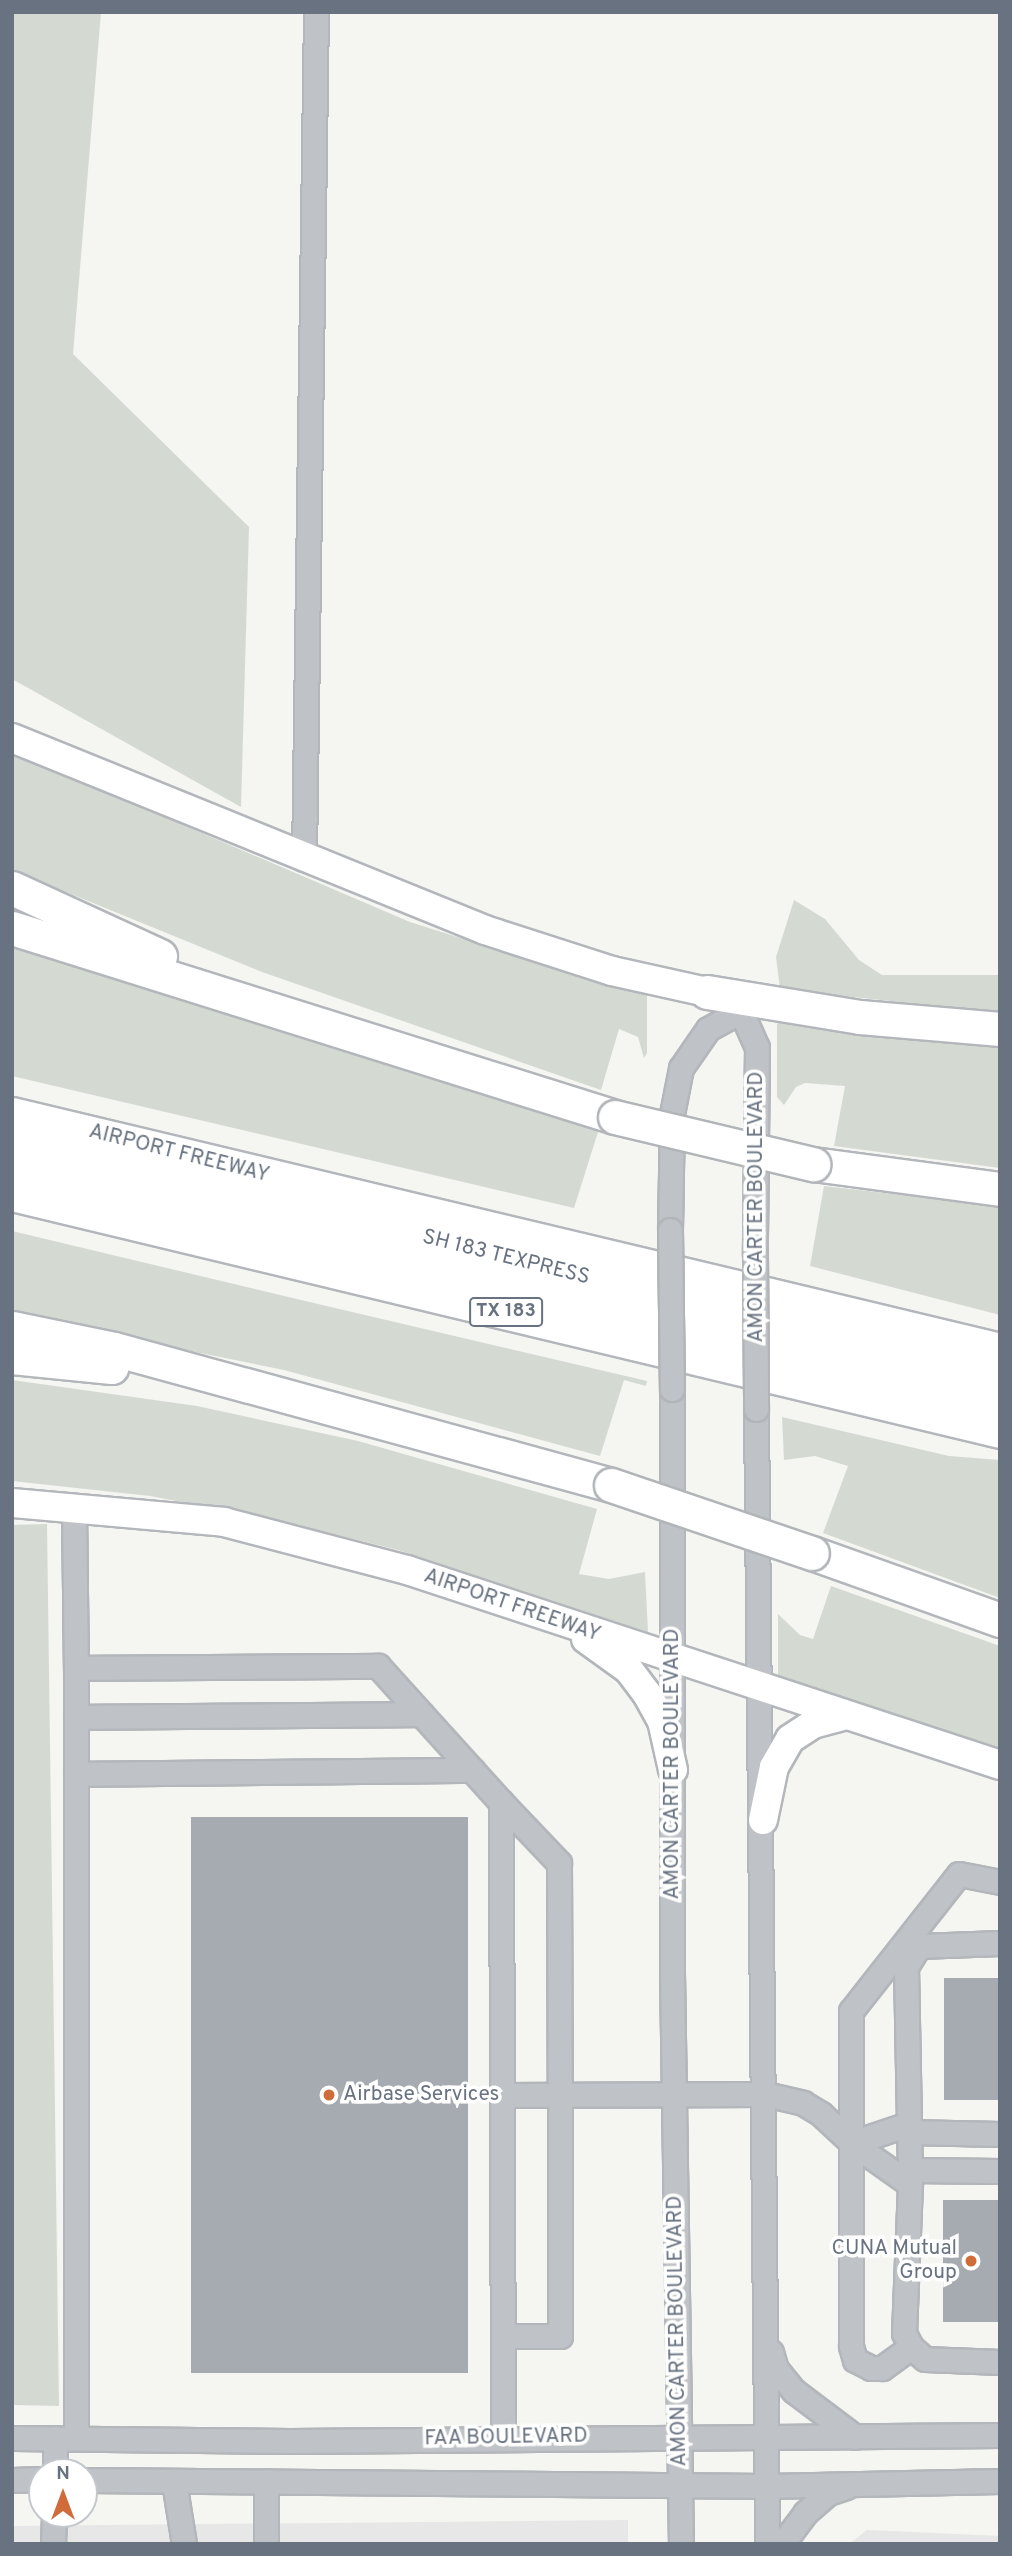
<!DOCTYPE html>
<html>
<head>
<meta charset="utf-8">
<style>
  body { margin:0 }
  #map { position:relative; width:1012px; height:2556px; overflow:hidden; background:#f5f5f2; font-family:Overpass,sans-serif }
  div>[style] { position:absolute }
  .built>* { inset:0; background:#e6e7e6 }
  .green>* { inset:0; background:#d4dad2 }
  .building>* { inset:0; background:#a6abb2; transform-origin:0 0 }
  .roads { filter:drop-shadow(2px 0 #b3b6ba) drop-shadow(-2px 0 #b3b6ba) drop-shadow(0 2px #b3b6ba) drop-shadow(0 -2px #b3b6ba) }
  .minor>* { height:23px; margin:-11.5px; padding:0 11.5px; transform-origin:11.5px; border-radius:11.5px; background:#bfc2c6 }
  .major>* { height:28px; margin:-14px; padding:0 14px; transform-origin:14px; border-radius:14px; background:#fff }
  .highway>* { height:33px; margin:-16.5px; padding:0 16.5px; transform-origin:16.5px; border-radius:16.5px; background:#fff }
  .bridges { filter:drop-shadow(2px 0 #b2b5b8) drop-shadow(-2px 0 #b2b5b8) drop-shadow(0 2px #b2b5b8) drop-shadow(0 -2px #b2b5b8) }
  .minor-bridge>* { height:23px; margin:-11.5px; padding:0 11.5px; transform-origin:11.5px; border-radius:11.5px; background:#bfc2c6 }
  .highway-bridge>* { height:33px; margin:-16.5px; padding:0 16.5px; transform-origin:16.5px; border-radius:16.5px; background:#fff }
  .dots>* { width:19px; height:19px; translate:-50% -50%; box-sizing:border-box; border:4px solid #fff; border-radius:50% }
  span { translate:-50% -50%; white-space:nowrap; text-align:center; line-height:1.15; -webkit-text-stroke:7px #fff; paint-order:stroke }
  .shield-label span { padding:2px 5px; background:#fff; border:2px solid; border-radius:5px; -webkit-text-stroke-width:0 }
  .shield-label { font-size:19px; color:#687280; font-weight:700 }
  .street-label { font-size:21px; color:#687280 }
  .poi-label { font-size:21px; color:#687280 }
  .left { translate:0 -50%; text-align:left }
  .right { translate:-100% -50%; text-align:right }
  .frame { position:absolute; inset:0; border:14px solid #687280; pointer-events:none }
  .north { position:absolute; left:28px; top:2458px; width:70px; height:70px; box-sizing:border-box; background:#fff; border:2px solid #c3c7cc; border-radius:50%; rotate:0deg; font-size:19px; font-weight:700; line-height:28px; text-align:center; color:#687280 }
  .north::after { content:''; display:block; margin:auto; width:24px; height:32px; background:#cf6c39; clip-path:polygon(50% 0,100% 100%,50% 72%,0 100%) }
</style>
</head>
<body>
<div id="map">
  <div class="built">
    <div style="clip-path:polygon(628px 2520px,628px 2544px,12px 2544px,12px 2526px)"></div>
    <div style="clip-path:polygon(867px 2530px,1000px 2536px,1000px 2544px,849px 2544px)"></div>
  </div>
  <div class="green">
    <div style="clip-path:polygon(12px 12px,101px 12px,73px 354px,249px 527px,241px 807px,12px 679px)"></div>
    <div style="clip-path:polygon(12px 752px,410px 922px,561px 970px,647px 991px,647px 1053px,644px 1058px,638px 1037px,619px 1029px,601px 1090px,262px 972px,12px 870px)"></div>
    <div style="clip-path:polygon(794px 900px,825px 919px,859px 960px,882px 975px,1000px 975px,1000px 1013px,780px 989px,776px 957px)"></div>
    <div style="clip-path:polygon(12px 945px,599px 1129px,574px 1208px,12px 1076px)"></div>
    <div style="clip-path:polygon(782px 1019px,1000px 1042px,1000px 1168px,834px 1146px,845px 1086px,805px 1083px,796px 1087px,784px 1105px,777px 1097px,777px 1024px)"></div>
    <div style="clip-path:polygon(824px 1186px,1000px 1206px,1000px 1315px,810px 1266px)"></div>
    <div style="clip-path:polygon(12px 1231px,301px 1300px,647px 1381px,646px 1386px,624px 1380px,600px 1456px,284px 1370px,12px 1315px)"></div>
    <div style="clip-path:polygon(12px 1380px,197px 1406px,358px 1441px,597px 1509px,579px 1574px,609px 1579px,645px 1572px,648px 1632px,398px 1550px,277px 1520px,150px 1496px,12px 1481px)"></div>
    <div style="clip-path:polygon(782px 1417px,949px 1456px,1000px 1460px,1000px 1598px,823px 1533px,848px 1466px,815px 1456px,784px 1460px)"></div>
    <div style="clip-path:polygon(47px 1524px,59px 2406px,12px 2405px,12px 1525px)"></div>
    <div style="clip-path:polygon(831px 1586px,1000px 1646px,1000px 1748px,778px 1677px,778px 1614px,800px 1635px,813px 1639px)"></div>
  </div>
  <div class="building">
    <div style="left:191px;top:1817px;width:277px;height:556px"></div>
    <div style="left:944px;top:1978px;width:56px;height:122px"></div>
    <div style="left:943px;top:2200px;width:57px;height:122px"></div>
  </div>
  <div class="roads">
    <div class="minor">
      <div style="left:304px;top:859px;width:847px;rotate:-89.19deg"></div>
      <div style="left:719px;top:997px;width:31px;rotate:38deg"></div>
      <div style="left:743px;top:1016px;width:34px;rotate:66deg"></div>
      <div style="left:757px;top:1047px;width:208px;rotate:90.6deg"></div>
      <div style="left:670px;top:1230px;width:116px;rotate:-89deg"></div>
      <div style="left:672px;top:1114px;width:47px;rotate:-78.9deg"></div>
      <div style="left:681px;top:1068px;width:47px;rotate:-55.3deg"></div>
      <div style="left:708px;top:1029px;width:48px;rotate:-28.7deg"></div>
      <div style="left:672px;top:1389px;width:584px;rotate:90deg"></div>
      <div style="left:672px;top:1973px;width:571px;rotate:89.1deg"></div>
      <div style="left:756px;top:1409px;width:1135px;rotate:89.44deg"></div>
      <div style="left:74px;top:1509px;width:159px;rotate:89.3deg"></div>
      <div style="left:76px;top:1668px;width:302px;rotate:-0.4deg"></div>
      <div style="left:378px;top:1666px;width:183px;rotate:47.9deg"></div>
      <div style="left:501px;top:1802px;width:637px;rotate:89.82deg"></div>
      <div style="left:76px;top:1717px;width:345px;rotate:-0.5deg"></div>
      <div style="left:76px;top:1774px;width:396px;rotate:-0.6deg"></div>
      <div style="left:501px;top:1802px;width:84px;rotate:46.4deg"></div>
      <div style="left:559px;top:1863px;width:232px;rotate:89.8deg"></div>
      <div style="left:560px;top:2095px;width:241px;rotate:90deg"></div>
      <div style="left:560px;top:2336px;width:57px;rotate:180deg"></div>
      <div style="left:1000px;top:1943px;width:81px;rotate:177.9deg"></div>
      <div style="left:919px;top:1946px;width:25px;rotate:122deg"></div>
      <div style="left:906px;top:1967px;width:217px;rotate:88.9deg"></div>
      <div style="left:910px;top:2184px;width:149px;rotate:92.3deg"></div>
      <div style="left:904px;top:2333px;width:16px;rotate:63deg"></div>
      <div style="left:911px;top:2347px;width:18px;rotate:41deg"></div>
      <div style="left:925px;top:2359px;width:75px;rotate:2.3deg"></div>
      <div style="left:502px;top:2095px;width:263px;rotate:-0.2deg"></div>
      <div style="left:765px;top:2094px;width:39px;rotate:13deg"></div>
      <div style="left:803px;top:2103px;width:21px;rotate:31deg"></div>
      <div style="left:821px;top:2114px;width:42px;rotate:43.1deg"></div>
      <div style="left:852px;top:2143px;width:71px;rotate:35.3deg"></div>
      <div style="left:908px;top:2132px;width:92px;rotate:1.2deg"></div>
      <div style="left:852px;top:2143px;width:59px;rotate:-18.7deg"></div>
      <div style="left:910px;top:2170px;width:90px;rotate:0.6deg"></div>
      <div style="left:911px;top:2347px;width:36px;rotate:144deg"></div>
      <div style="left:882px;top:2368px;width:11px;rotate:180deg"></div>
      <div style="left:871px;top:2368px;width:18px;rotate:-153deg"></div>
      <div style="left:855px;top:2360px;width:15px;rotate:-106deg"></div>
      <div style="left:851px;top:2346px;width:335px;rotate:-90deg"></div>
      <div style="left:851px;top:2011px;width:174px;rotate:-51.8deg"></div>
      <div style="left:959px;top:1874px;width:42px;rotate:11deg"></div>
      <div style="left:771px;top:2352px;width:18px;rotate:74deg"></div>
      <div style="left:776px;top:2369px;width:28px;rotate:51deg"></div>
      <div style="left:794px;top:2391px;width:76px;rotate:37deg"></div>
      <div style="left:12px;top:2438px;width:278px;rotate:0.6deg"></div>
      <div style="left:290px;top:2441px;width:710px;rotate:-0.48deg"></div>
      <div style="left:76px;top:2438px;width:770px;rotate:-90deg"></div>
      <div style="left:55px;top:2472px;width:34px;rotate:-90deg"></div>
      <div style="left:12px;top:2480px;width:30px;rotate:-2deg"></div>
      <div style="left:84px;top:2480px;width:683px;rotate:0.5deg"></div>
      <div style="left:767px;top:2486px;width:233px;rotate:-1.2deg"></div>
      <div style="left:174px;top:2482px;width:63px;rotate:80.8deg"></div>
      <div style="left:53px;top:2544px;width:30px;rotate:-88deg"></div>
      <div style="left:266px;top:2544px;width:63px;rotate:-90deg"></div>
      <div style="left:782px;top:2544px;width:39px;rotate:-53deg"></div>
      <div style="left:805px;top:2513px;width:30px;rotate:-41deg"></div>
      <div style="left:828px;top:2493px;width:19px;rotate:-18deg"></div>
    </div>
    <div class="major">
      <div style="left:12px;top:738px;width:510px;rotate:22.09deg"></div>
      <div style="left:485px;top:930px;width:133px;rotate:17.9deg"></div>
      <div style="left:612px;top:971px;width:97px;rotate:12.5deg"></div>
      <div style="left:12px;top:1503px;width:213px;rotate:5.1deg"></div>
      <div style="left:224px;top:1522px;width:189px;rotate:14.7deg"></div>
      <div style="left:407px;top:1570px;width:624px;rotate:18.2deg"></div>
      <div style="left:586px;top:1639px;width:53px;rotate:35.8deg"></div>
      <div style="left:629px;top:1670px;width:30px;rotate:53deg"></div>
      <div style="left:647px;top:1694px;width:31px;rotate:61deg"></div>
      <div style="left:662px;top:1721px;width:50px;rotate:77.3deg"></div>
      <div style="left:763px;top:1820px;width:54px;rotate:-78.3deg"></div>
      <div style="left:774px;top:1767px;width:32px;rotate:-60deg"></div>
      <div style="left:790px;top:1739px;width:27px;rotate:-33deg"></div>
      <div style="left:813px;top:1724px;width:31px;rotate:-15deg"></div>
    </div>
    <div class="highway">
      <div style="left:12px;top:888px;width:163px;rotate:24.7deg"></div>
      <div style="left:12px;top:928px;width:632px;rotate:17.4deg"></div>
      <div style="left:707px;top:992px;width:155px;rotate:9.3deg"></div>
      <div style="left:860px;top:1017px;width:141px;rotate:4.9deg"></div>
      <div style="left:12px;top:1114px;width:1016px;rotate:13.43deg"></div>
      <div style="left:12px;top:1138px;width:1016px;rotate:13.6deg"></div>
      <div style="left:813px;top:1164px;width:189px;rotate:7.6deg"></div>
      <div style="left:12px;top:1166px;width:1016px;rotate:13.49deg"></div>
      <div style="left:12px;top:1194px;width:1016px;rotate:13.49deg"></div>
      <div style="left:12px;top:1328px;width:104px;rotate:11.6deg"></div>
      <div style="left:114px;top:1349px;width:515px;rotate:15.3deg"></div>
      <div style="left:12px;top:1357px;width:100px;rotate:5.8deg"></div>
      <div style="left:812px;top:1553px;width:200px;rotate:19.6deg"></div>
    </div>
  </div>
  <div class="bridges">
    <div class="minor-bridge">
      <div style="left:670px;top:1230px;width:159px;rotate:89.3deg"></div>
      <div style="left:755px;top:1255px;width:154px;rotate:89.6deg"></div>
    </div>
    <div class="highway-bridge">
      <div style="left:615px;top:1117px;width:204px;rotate:13.4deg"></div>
      <div style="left:611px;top:1485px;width:212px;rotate:18.7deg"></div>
    </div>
  </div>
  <div class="dots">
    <div style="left:329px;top:2095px;background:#cf6c39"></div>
    <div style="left:971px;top:2261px;background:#cf6c39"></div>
  </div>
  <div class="shield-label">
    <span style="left:506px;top:1312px">TX 183</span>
  </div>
  <div class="street-label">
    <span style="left:179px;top:1154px;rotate:14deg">AIRPORT FREEWAY</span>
    <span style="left:757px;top:1207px;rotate:-90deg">AMON CARTER BOULEVARD</span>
    <span style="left:506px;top:1258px;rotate:14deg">SH 183 TEXPRESS</span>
    <span style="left:512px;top:1606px;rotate:19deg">AIRPORT FREEWAY</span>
    <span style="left:673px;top:1764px;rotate:-90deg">AMON CARTER BOULEVARD</span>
    <span style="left:678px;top:2331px;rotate:-91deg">AMON CARTER BOULEVARD</span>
    <span style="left:506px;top:2438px;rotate:-1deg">FAA BOULEVARD</span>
  </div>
  <div class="poi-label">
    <span class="left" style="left:343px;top:2095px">Airbase Services</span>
    <span class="right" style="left:957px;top:2261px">CUNA Mutual<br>Group</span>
  </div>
  <div class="frame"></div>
  <div class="north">N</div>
</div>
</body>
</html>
